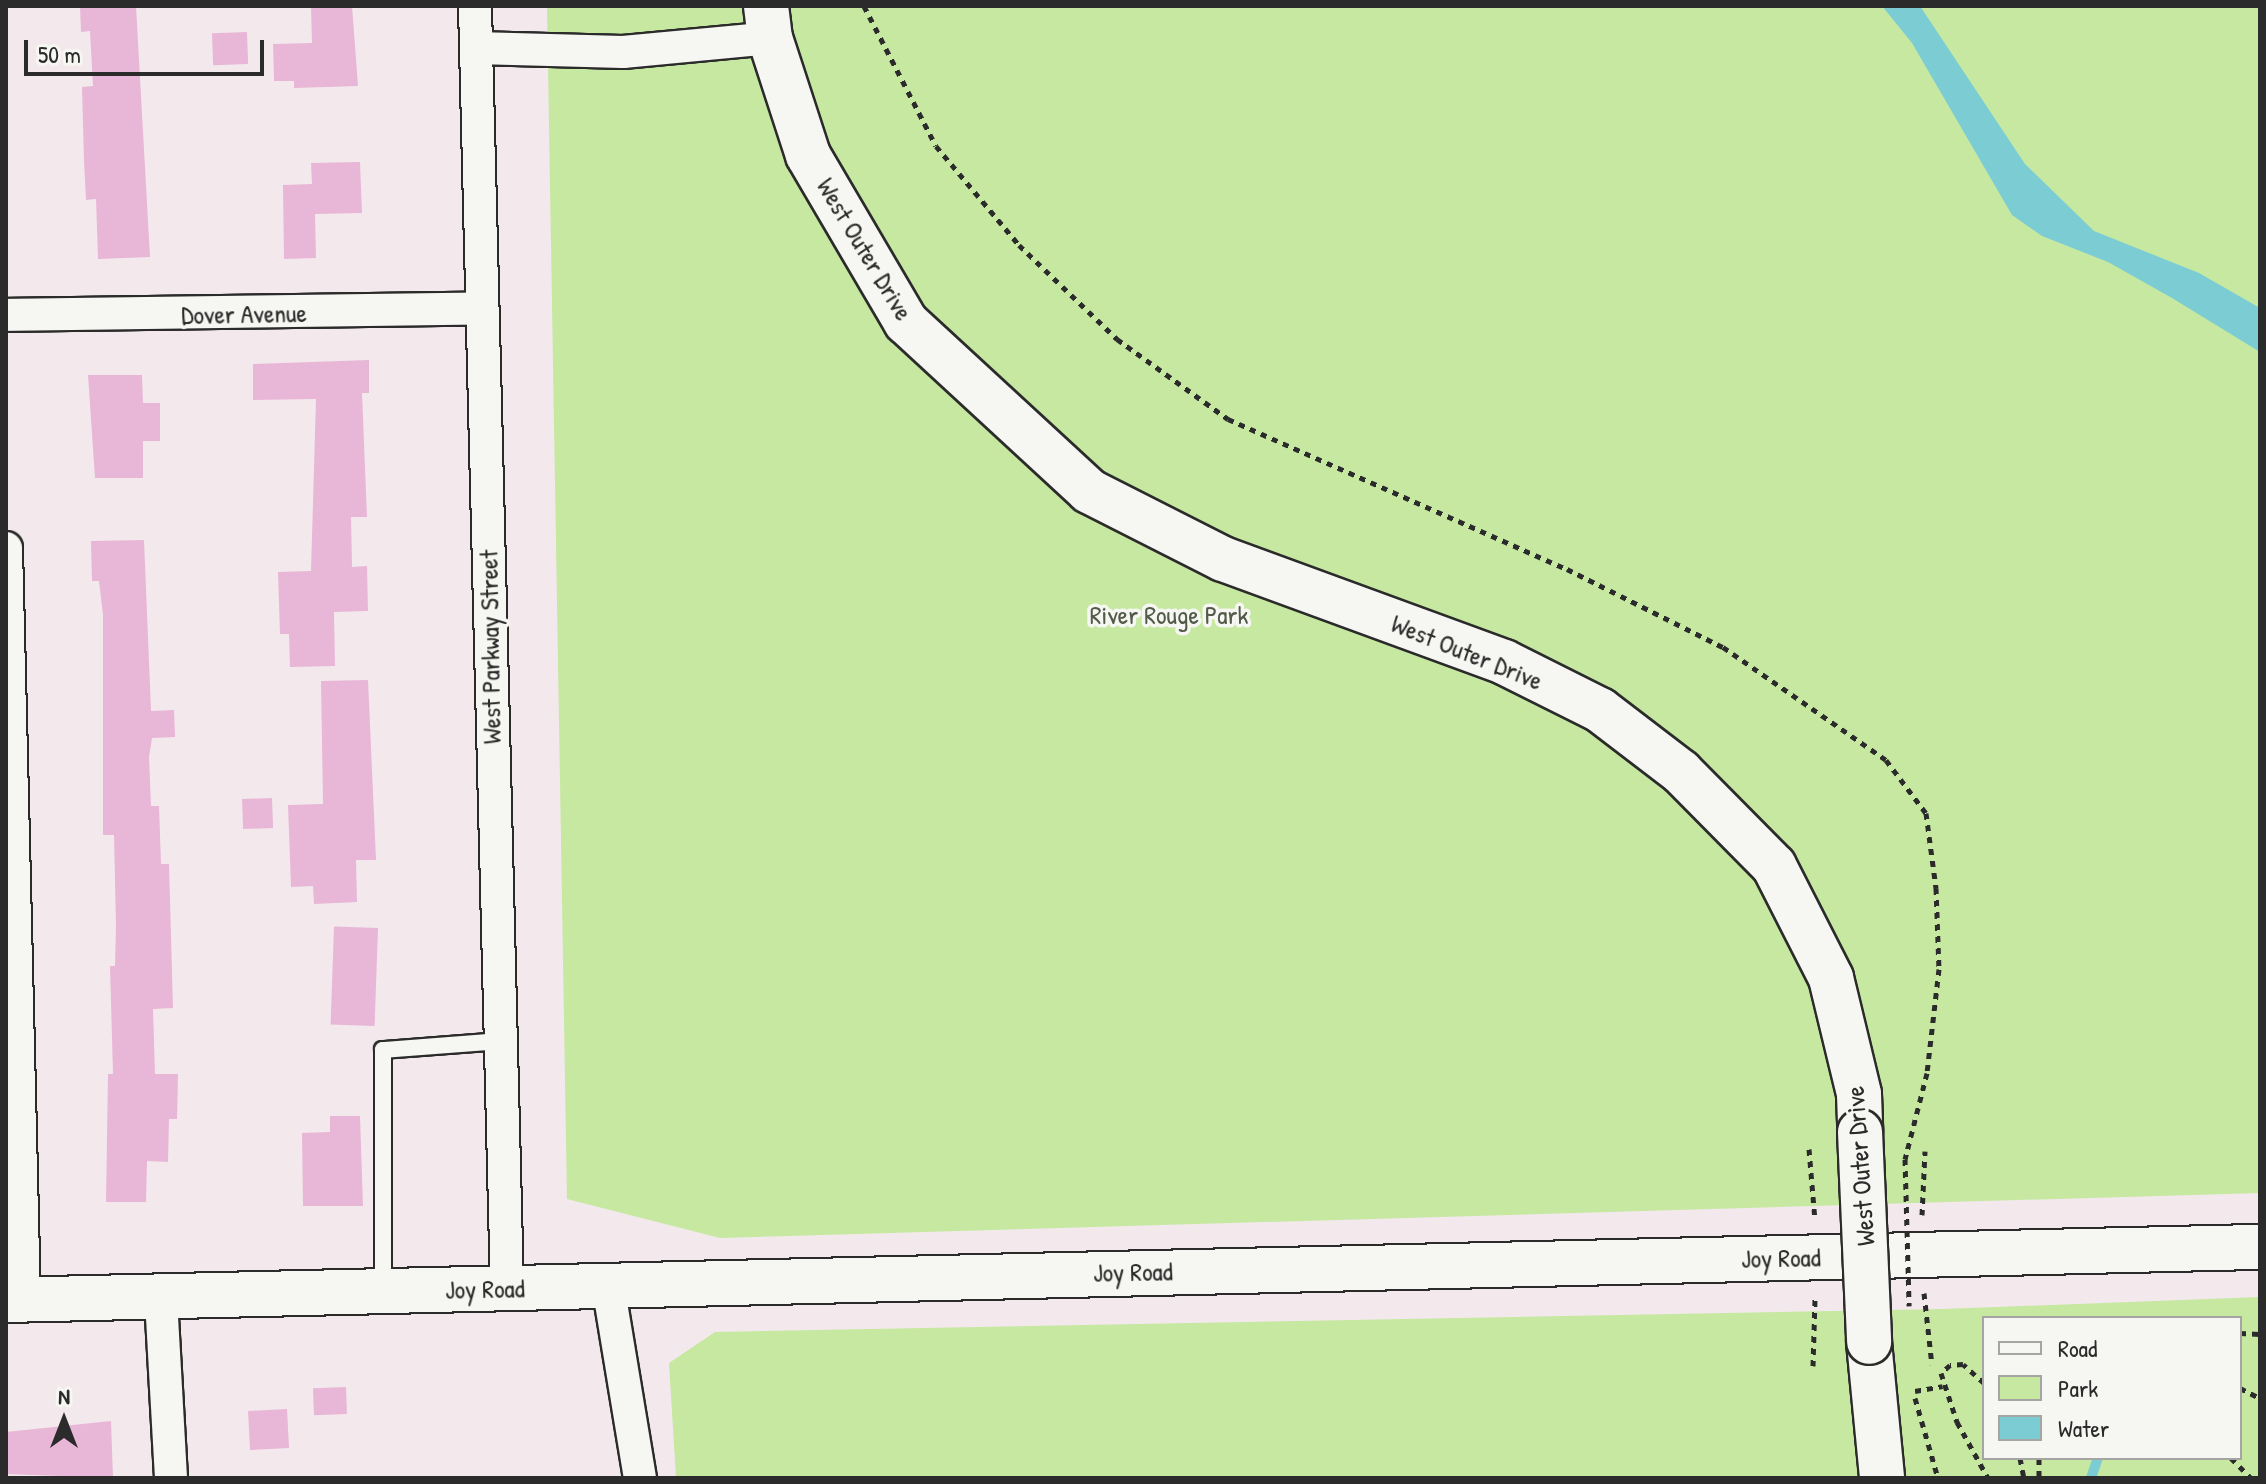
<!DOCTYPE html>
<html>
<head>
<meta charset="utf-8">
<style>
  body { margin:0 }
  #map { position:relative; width:2266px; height:1484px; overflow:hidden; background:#f3e9ec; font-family:"Patrick Hand",sans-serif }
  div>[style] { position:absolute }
  .green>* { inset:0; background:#c6e8a1 }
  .water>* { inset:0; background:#7ccdd3 }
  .stream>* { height:10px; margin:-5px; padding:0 5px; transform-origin:5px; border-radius:5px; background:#7ccdd3 }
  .building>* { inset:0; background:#e8b6d6; transform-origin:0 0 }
  .path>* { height:5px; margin-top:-2.5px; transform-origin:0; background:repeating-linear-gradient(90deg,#2b2b2b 0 6px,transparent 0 12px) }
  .roads { filter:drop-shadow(2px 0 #2b2b2b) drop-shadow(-2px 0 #2b2b2b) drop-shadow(0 2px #2b2b2b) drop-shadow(0 -2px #2b2b2b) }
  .service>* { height:16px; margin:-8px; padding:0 8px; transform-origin:8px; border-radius:8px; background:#f6f6f2 }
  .minor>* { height:32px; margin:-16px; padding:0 16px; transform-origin:16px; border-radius:16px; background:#f6f6f2 }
  .secondary>* { height:44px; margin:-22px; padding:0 22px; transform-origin:22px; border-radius:22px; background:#f6f6f2 }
  .path-bridge>* { height:5px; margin-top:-2.5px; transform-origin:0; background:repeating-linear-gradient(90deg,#2b2b2b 0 6px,transparent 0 12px) }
  .bridges { filter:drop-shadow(2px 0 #2b2b2b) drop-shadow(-2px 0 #2b2b2b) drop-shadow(0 2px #2b2b2b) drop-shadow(0 -2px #2b2b2b) }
  .secondary-bridge>* { height:44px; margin:-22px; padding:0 22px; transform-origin:22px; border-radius:22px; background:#f6f6f2 }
  span { translate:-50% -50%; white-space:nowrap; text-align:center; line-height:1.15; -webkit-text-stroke:7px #f6f6f2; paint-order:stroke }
  .street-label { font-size:26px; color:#2b2b2b }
  .park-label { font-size:26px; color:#525a48 }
  .frame { position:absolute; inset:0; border:8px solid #2b2b2b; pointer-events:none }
  .legend { position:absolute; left:1982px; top:1316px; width:260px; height:144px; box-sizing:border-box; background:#f6f6f2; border:2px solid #a5a5a2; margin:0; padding:10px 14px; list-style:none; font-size:24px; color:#2b2b2b }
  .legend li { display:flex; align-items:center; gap:16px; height:40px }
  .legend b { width:40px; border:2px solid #a5a5a2 }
  .north { position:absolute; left:24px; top:1380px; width:80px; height:80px; -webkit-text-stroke:6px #f6f6f2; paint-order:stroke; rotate:0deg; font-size:22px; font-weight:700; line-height:32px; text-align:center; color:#2b2b2b }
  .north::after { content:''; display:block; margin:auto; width:28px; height:36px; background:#2b2b2b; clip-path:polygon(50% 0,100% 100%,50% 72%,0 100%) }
  .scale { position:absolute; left:24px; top:40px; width:240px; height:36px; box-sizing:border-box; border:4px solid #2b2b2b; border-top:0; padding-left:10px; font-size:24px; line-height:28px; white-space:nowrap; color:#2b2b2b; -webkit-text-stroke:6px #f6f6f2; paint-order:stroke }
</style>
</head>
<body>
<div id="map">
  <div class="green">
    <div style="clip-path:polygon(547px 6px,2260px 6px,2260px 1193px,720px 1238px,567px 1199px)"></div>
    <div style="clip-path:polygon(evenodd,2260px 1297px,2260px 1478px,676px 1478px,669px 1363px,715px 1332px,1943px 1309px,2260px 1297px,1984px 1318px,2240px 1318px,2240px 1458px,1984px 1458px,1984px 1318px)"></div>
  </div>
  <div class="water">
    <div style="clip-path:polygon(1882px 6px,1920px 6px,2025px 164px,2094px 231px,2199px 273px,2260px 308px,2260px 352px,2172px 298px,2108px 262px,2042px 236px,2012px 215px,1912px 43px)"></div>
  </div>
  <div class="stream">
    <div style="left:2091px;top:1478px;width:21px;rotate:-71deg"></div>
  </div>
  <div class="building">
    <div style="clip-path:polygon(80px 6px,136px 6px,150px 257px,98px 259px,96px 199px,86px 200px,84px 161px,82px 87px,93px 86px,90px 31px,81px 32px)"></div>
    <div style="clip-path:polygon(311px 6px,352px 6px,358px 86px,294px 88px,294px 81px,274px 81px,273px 44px,312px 43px)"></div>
    <div style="left:247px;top:32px;width:32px;height:35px;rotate:88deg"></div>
    <div style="clip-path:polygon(360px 162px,362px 213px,315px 214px,316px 258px,284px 259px,283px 185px,312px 184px,311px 163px)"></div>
    <div style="clip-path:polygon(369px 360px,369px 393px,362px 393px,367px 517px,351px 517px,352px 567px,367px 566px,368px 611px,334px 612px,335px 666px,290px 667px,289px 634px,280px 634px,278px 572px,311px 571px,316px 399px,253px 400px,253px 364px)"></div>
    <div style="clip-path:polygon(88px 375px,142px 375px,143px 403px,160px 403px,160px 441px,143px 441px,143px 478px,95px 478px)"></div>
    <div style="clip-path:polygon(144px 540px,151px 711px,174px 710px,175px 737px,152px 738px,149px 757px,151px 806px,159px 806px,161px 864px,169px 864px,173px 1008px,153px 1009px,155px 1074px,178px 1074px,177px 1119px,169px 1119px,168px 1162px,147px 1161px,146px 1202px,106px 1202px,108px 1074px,113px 1074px,110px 966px,115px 966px,116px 926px,114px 835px,103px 835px,103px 615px,99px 581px,92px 581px,91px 541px)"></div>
    <div style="clip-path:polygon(368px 680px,376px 860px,356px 860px,357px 902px,314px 904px,313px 886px,291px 887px,288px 805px,323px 804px,321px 681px)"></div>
    <div style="left:272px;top:798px;width:30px;height:30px;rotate:88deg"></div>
    <div style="left:378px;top:928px;width:98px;height:44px;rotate:92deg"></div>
    <div style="clip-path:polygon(330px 1116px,360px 1116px,363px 1206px,303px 1206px,302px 1133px,330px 1132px)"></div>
    <div style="left:346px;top:1387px;width:27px;height:33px;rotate:88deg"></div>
    <div style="left:287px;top:1409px;width:39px;height:39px;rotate:87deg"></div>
    <div style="clip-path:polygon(111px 1421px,113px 1478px,6px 1474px,6px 1432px)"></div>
  </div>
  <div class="path">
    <div style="left:864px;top:6px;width:157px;rotate:62.8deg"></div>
    <div style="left:936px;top:146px;width:129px;rotate:50deg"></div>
    <div style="left:1019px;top:245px;width:136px;rotate:43.8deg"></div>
    <div style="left:1117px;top:339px;width:137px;rotate:35.8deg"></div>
    <div style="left:1228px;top:419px;width:371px;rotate:23.9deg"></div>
    <div style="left:1567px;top:569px;width:174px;rotate:26.6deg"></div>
    <div style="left:1723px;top:647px;width:198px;rotate:34.7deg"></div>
    <div style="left:1886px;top:760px;width:66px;rotate:53deg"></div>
    <div style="left:1926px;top:813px;width:76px;rotate:82.4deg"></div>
    <div style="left:1936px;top:888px;width:81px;rotate:87.9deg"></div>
    <div style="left:1939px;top:969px;width:105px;rotate:96.6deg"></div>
    <div style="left:1927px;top:1073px;width:89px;rotate:104.3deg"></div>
    <div style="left:1809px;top:1149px;width:71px;rotate:85.2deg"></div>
    <div style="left:1922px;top:1215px;width:64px;rotate:-87.3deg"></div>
    <div style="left:1924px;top:1293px;width:72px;rotate:83.7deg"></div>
    <div style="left:2030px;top:1318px;width:87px"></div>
    <div style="left:2240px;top:1333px;width:20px;rotate:3deg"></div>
    <div style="left:1813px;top:1366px;width:69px;rotate:-88.3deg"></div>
    <div style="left:1984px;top:1383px;width:28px;rotate:-138deg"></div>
    <div style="left:1963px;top:1364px;width:13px;rotate:176deg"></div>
    <div style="left:1950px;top:1365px;width:12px;rotate:138deg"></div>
    <div style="left:1941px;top:1373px;width:52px;rotate:71.9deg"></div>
    <div style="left:1957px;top:1422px;width:64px;rotate:61deg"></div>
    <div style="left:2240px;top:1388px;width:22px;rotate:27deg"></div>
    <div style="left:1915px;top:1391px;width:28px;rotate:-10deg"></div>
    <div style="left:1915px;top:1398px;width:83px;rotate:74deg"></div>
    <div style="left:2020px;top:1458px;width:20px;rotate:79deg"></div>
    <div style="left:2039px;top:1458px;width:20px;rotate:90deg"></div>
    <div style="left:2231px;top:1458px;width:28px;rotate:45deg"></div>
  </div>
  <div class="roads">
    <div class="service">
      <div style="left:383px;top:1291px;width:241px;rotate:-90deg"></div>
      <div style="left:383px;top:1050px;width:117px;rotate:-4.4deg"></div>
    </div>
    <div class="minor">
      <div style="left:475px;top:6px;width:1283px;rotate:88.57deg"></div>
      <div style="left:476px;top:48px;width:147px;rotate:1.6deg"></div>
      <div style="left:623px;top:52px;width:148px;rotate:-5.4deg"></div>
      <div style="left:6px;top:315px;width:476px;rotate:-0.8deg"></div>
      <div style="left:6px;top:548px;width:752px;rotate:88.63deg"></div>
      <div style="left:608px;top:1285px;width:196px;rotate:80.6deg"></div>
      <div style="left:161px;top:1299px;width:179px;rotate:86.8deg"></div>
    </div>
    <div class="secondary">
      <div style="left:766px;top:6px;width:32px;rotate:83deg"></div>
      <div style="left:770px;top:38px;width:123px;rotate:72deg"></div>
      <div style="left:808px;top:155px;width:194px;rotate:59.6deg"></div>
      <div style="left:906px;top:322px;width:249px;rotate:42.7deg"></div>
      <div style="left:1089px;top:491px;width:150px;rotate:26.9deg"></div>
      <div style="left:1223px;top:559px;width:299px;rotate:20.1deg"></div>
      <div style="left:1504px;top:662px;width:107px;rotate:26.6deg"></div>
      <div style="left:1600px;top:710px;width:102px;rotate:37.4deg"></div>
      <div style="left:1681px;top:772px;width:132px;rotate:45.3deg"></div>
      <div style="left:1774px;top:866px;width:126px;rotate:63deg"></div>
      <div style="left:1831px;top:978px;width:119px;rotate:76.4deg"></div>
      <div style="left:1859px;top:1094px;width:38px;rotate:88deg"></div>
      <div style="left:6px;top:1300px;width:2255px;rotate:-1.35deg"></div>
      <div style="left:1869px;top:1342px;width:137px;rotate:84.5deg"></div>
    </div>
  </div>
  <div class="path-bridge">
    <div style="left:1905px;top:1159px;width:147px;rotate:88.4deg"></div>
  </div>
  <div class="bridges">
    <div class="secondary-bridge">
      <div style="left:1860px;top:1132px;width:210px;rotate:87.5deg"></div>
    </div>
  </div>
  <div class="street-label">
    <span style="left:865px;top:249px;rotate:59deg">West Outer Drive</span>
    <span style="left:244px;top:314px;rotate:-1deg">Dover Avenue</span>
    <span style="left:490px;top:647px;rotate:-91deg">West Parkway Street</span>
    <span style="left:1467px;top:652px;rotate:22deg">West Outer Drive</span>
    <span style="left:1860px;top:1166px;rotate:-94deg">West Outer Drive</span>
    <span style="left:1781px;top:1258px;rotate:-1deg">Joy Road</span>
    <span style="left:1133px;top:1272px;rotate:-1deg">Joy Road</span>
    <span style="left:485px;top:1289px;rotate:-1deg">Joy Road</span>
  </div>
  <div class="park-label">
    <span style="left:1169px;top:615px">River Rouge Park</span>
  </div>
  <div class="frame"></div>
  <ul class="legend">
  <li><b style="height:10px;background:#f6f6f2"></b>Road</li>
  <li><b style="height:22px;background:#c6e8a1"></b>Park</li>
  <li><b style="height:22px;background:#7ccdd3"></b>Water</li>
  </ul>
  <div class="north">N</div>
  <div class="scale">50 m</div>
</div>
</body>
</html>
